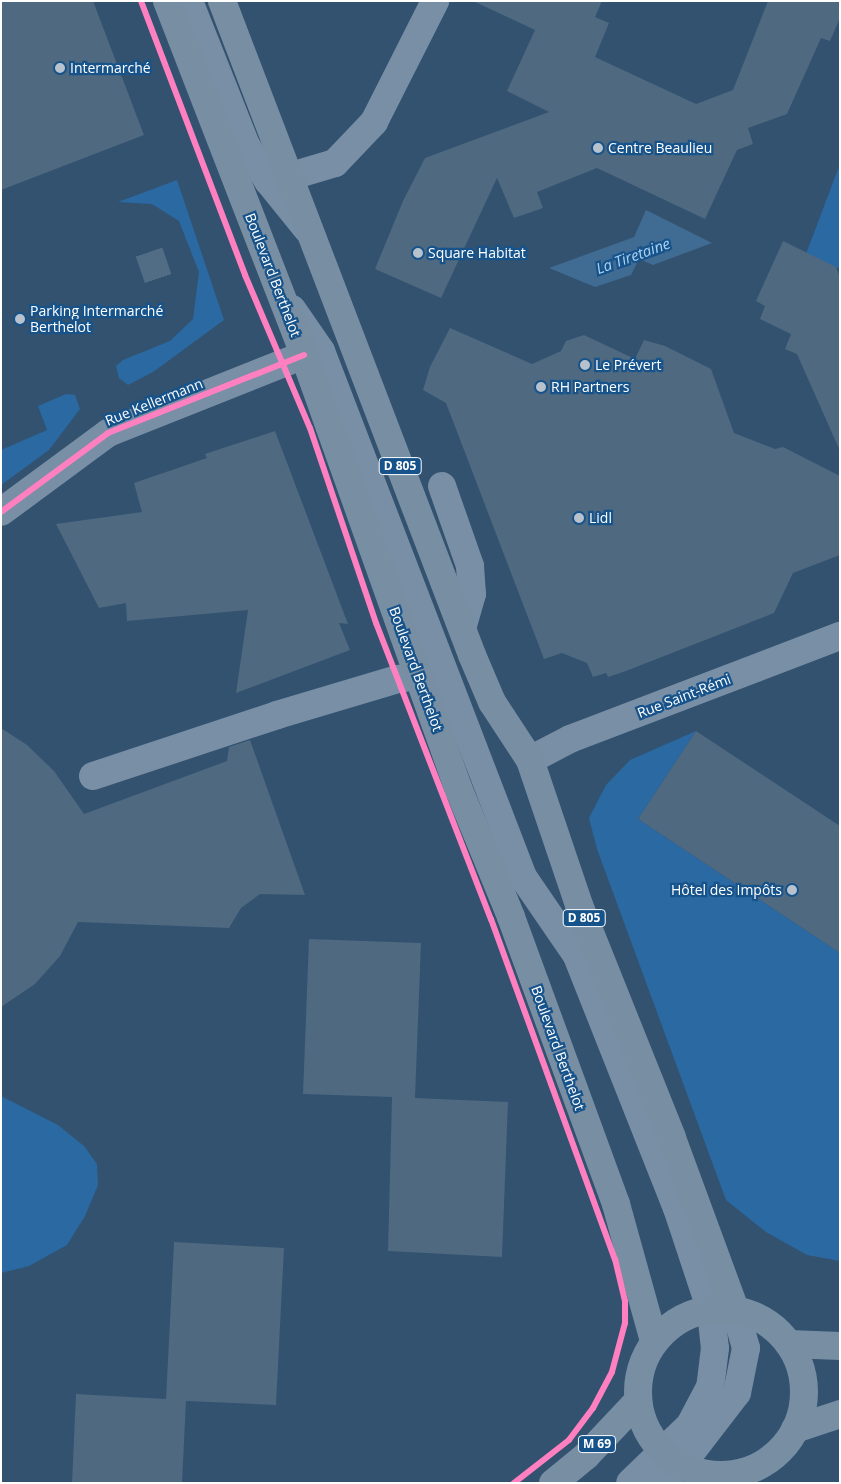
<!DOCTYPE html>
<html>
<head>
<meta charset="utf-8">
<style>
  body { margin:0 }
  #map { position:relative; width:841px; height:1484px; overflow:hidden; background:#325270; font-family:"Open Sans",sans-serif }
  div>[style] { position:absolute }
  .green>* { inset:0; background:#2b69a2 }
  .water>* { inset:0; background:#406b92 }
  .building>* { inset:0; background:#4e6980 }
  .minor-tunnel>* { height:28px; margin-top:-14px; transform-origin:0; background:repeating-linear-gradient(90deg,#516c85 0 28px,transparent 0 42px) }
  .minor>* { height:28px; margin:-14px; padding:0 14px; transform-origin:14px; border-radius:14px; background:#798fa5 }
  .major>* { height:28px; margin:-14px; padding:0 14px; transform-origin:14px; border-radius:14px; background:#788ea3 }
  .major>.ring { margin:-14px; padding:0; box-sizing:content-box; background:none; border:28px solid #788ea3; border-radius:50% }
  .cycleway>* { height:6px; margin:-3px; padding:0 3px; transform-origin:3px; border-radius:3px; background:#ff80c0 }
  .dots>* { width:14px; height:14px; translate:-50% -50%; box-sizing:border-box; border:2px solid #17538b; border-radius:50% }
  span { translate:-50% -50%; white-space:nowrap; text-align:center; line-height:1.15; -webkit-text-stroke:4.5px #17538b; paint-order:stroke }
  .shield-label span { padding:1px 4px; background:#17538b; border:1px solid; border-radius:4px; -webkit-text-stroke-width:0 }
  .shield-label { font-size:12px; color:#fff; font-weight:700 }
  .poi-label { font-size:14px; color:#fff }
  .left { translate:0 -50%; text-align:left }
  .right { translate:-100% -50%; text-align:right }
  .street-label { font-size:14px; color:#fff }
  .water-label { font-size:15px; color:#acd4f6; font-style:italic }
  .frame { position:absolute; inset:0; border:2px solid #fff; pointer-events:none }
</style>
</head>
<body>
<div id="map">
  <div class="green">
    <div style="clip-path:polygon(840px 164px,840px 269px,806px 254px)"></div>
    <div style="clip-path:polygon(177px 180px,224px 320px,153px 372px,128px 385px,119px 378px,116px 366px,123px 360px,170px 341px,193px 319px,199px 272px,179px 221px,152px 204px,118px 202px)"></div>
    <div style="clip-path:polygon(66px 394px,75px 395px,80px 409px,49px 450px,1px 485px,1px 450px,47px 430px,38px 406px)"></div>
    <div style="clip-path:polygon(696px 731px,638px 819px,840px 953px,840px 1261px,807px 1255px,766px 1232px,726px 1200px,597px 849px,589px 818px,606px 785px,630px 760px)"></div>
    <div style="clip-path:polygon(1px 1096px,58px 1125px,84px 1146px,97px 1164px,98px 1185px,85px 1216px,67px 1245px,29px 1266px,1px 1273px)"></div>
  </div>
  <div class="water">
    <div style="clip-path:polygon(646px 210px,712px 243px,653px 265px,639px 259px,631px 275px,595px 287px,549px 268px,634px 237px)"></div>
  </div>
  <div class="building">
    <div style="clip-path:polygon(1px 1px,93px 1px,144px 135px,1px 190px)"></div>
    <div style="clip-path:polygon(473px 1px,602px 1px,595px 17px,609px 23px,595px 57px,696px 104px,733px 90px,768px 1px,840px 1px,840px 18px,830px 41px,821px 38px,787px 114px,748px 128px,753px 144px,737px 150px,705px 219px,597px 168px,537px 192px,543px 208px,514px 218px,497px 178px,441px 298px,375px 269px,403px 201px,425px 158px,549px 112px,507px 91px,535px 30px)"></div>
    <div style="clip-path:polygon(783px 241px,836px 267px,840px 277px,840px 451px,797px 354px,785px 349px,791px 334px,760px 319px,765px 306px,756px 301px)"></div>
    <div style="clip-path:polygon(450px 328px,532px 364px,561px 351px,566px 341px,584px 335px,635px 359px,644px 340px,665px 346px,711px 369px,734px 433px,775px 449px,783px 447px,840px 476px,840px 555px,793px 573px,774px 613px,626px 671px,608px 677px,606px 673px,593px 677px,587px 663px,562px 653px,544px 659px,446px 403px,423px 390px,430px 367px)"></div>
    <div style="clip-path:polygon(275px 431px,348px 624px,339px 623px,350px 650px,236px 693px,248px 610px,127px 621px,126px 603px,99px 608px,56px 524px,142px 512px,134px 483px,207px 458px,205px 454px)"></div>
    <div style="clip-path:polygon(1px 728px,27px 745px,54px 771px,84px 814px,227px 761px,229px 747px,250px 740px,305px 895px,260px 894px,241px 908px,229px 928px,78px 922px,60px 956px,35px 984px,1px 1007px)"></div>
    <div style="clip-path:polygon(696px 731px,840px 826px,840px 953px,638px 819px)"></div>
    <div style="clip-path:polygon(309px 939px,421px 943px,415px 1098px,508px 1102px,502px 1257px,388px 1251px,392px 1097px,303px 1094px)"></div>
    <div style="clip-path:polygon(174px 1242px,284px 1248px,276px 1405px,186px 1401px,182px 1483px,72px 1483px,76px 1394px,166px 1399px)"></div>
  </div>
  <div class="minor-tunnel">
    <div style="left:149px;top:252px;width:31px;rotate:71deg"></div>
  </div>
  <div class="minor">
    <div style="left:189px;top:1px;width:155px;rotate:68.4deg"></div>
    <div style="left:246px;top:145px;width:42px;rotate:58.6deg"></div>
    <div style="left:268px;top:181px;width:62px;rotate:50.9deg"></div>
    <div style="left:288px;top:177px;width:49px;rotate:-16.6deg"></div>
    <div style="left:335px;top:163px;width:57px;rotate:-46.4deg"></div>
    <div style="left:374px;top:122px;width:136px;rotate:-63.2deg"></div>
    <div style="left:292px;top:309px;width:51px;rotate:55.4deg"></div>
    <div style="left:321px;top:351px;width:563px;rotate:68.99deg"></div>
    <div style="left:523px;top:877px;width:96px;rotate:55.6deg"></div>
    <div style="left:577px;top:956px;width:271px;rotate:68.4deg"></div>
    <div style="left:677px;top:1208px;width:108px;rotate:71.7deg"></div>
    <div style="left:711px;top:1311px;width:37px;rotate:84deg"></div>
    <div style="left:715px;top:1348px;width:39px;rotate:97deg"></div>
    <div style="left:710px;top:1387px;width:43px;rotate:117.8deg"></div>
    <div style="left:690px;top:1425px;width:83px;rotate:136deg"></div>
    <div style="left:442px;top:486px;width:85px;rotate:70.7deg"></div>
    <div style="left:470px;top:566px;width:28px;rotate:86deg"></div>
    <div style="left:472px;top:594px;width:33px;rotate:106deg"></div>
    <div style="left:1px;top:512px;width:133px;rotate:-36.4deg"></div>
    <div style="left:108px;top:433px;width:211px;rotate:-21.7deg"></div>
    <div style="left:530px;top:760px;width:45px;rotate:-27.7deg"></div>
    <div style="left:570px;top:739px;width:289px;rotate:-20.9deg"></div>
    <div style="left:93px;top:776px;width:194px;rotate:-18.3deg"></div>
    <div style="left:277px;top:715px;width:126px;rotate:-16.6deg"></div>
    <div style="left:398px;top:679px;width:20px;rotate:-9deg"></div>
    <div style="left:657px;top:1483px;width:28px;rotate:-35deg"></div>
    <div style="left:680px;top:1467px;width:93px;rotate:-52.4deg"></div>
    <div style="left:737px;top:1393px;width:46px;rotate:-78.7deg"></div>
    <div style="left:746px;top:1348px;width:41px;rotate:-105.8deg"></div>
  </div>
  <div class="major">
    <div style="left:167px;top:1px;width:380px;rotate:68.8deg"></div>
    <div style="left:304px;top:355px;width:462px;rotate:70.4deg"></div>
    <div style="left:459px;top:790px;width:137px;rotate:67.7deg"></div>
    <div style="left:511px;top:917px;width:306px;rotate:69.9deg"></div>
    <div style="left:616px;top:1204px;width:142px;rotate:74.5deg"></div>
    <div style="left:222px;top:1px;width:700px;rotate:69.08deg"></div>
    <div style="left:472px;top:655px;width:51px;rotate:66.9deg"></div>
    <div style="left:492px;top:702px;width:69px;rotate:56.8deg"></div>
    <div style="left:530px;top:760px;width:153px;rotate:71.3deg"></div>
    <div style="left:579px;top:905px;width:251px;rotate:68.2deg"></div>
    <div style="left:672px;top:1138px;width:182px;rotate:69.8deg"></div>
    <div class="ring" style="left:638px;top:1309px;width:138px;height:138px"></div>
    <div style="left:789px;top:1344px;width:51px;rotate:2.2deg"></div>
    <div style="left:795px;top:1429px;width:47px;rotate:-18.4deg"></div>
    <div style="left:553px;top:1483px;width:43px;rotate:-39.3deg"></div>
    <div style="left:586px;top:1456px;width:74px;rotate:-46.6deg"></div>
  </div>
  <div class="cycleway">
    <div style="left:141px;top:1px;width:293px;rotate:69.2deg"></div>
    <div style="left:245px;top:275px;width:166px;rotate:67deg"></div>
    <div style="left:310px;top:428px;width:206px;rotate:71.3deg"></div>
    <div style="left:376px;top:623px;width:318px;rotate:68.8deg"></div>
    <div style="left:491px;top:919px;width:362px;rotate:70deg"></div>
    <div style="left:615px;top:1259px;width:43px;rotate:76.6deg"></div>
    <div style="left:625px;top:1301px;width:22px;rotate:90deg"></div>
    <div style="left:625px;top:1323px;width:51px;rotate:104.9deg"></div>
    <div style="left:612px;top:1372px;width:41px;rotate:117.8deg"></div>
    <div style="left:593px;top:1408px;width:40px;rotate:127deg"></div>
    <div style="left:569px;top:1440px;width:70px;rotate:142deg"></div>
    <div style="left:1px;top:512px;width:133px;rotate:-36.4deg"></div>
    <div style="left:108px;top:433px;width:211px;rotate:-21.7deg"></div>
  </div>
  <div class="dots">
    <div style="left:60px;top:68px;background:#b7c2cd"></div>
    <div style="left:598px;top:148px;background:#b7c2cd"></div>
    <div style="left:418px;top:253px;background:#b7c2cd"></div>
    <div style="left:20px;top:319px;background:#b7c2cd"></div>
    <div style="left:585px;top:365px;background:#b7c2cd"></div>
    <div style="left:541px;top:387px;background:#b7c2cd"></div>
    <div style="left:579px;top:518px;background:#b7c2cd"></div>
    <div style="left:792px;top:890px;background:#b7c2cd"></div>
  </div>
  <div class="shield-label">
    <span style="left:400px;top:466px">D 805</span>
    <span style="left:584px;top:918px">D 805</span>
    <span style="left:597px;top:1444px">M 69</span>
  </div>
  <div class="poi-label">
    <span class="left" style="left:70px;top:68px">Intermarché</span>
    <span class="left" style="left:608px;top:148px">Centre Beaulieu</span>
    <span class="left" style="left:428px;top:253px">Square Habitat</span>
    <span class="left" style="left:30px;top:319px">Parking Intermarché<br>Berthelot</span>
    <span class="left" style="left:595px;top:365px">Le Prévert</span>
    <span class="left" style="left:551px;top:387px">RH Partners</span>
    <span class="left" style="left:589px;top:518px">Lidl</span>
    <span class="right" style="left:782px;top:890px">Hôtel des Impôts</span>
  </div>
  <div class="street-label">
    <span style="left:273px;top:275px;rotate:69deg">Boulevard Berthelot</span>
    <span style="left:154px;top:402px;rotate:-22deg">Rue Kellermann</span>
    <span style="left:416px;top:669px;rotate:70deg">Boulevard Berthelot</span>
    <span style="left:684px;top:696px;rotate:-21deg">Rue Saint-Rémi</span>
    <span style="left:558px;top:1048px;rotate:70deg">Boulevard Berthelot</span>
  </div>
  <div class="water-label">
    <span style="left:633px;top:256px;rotate:-20deg">La Tiretaine</span>
  </div>
  <div class="frame"></div>
</div>
</body>
</html>
